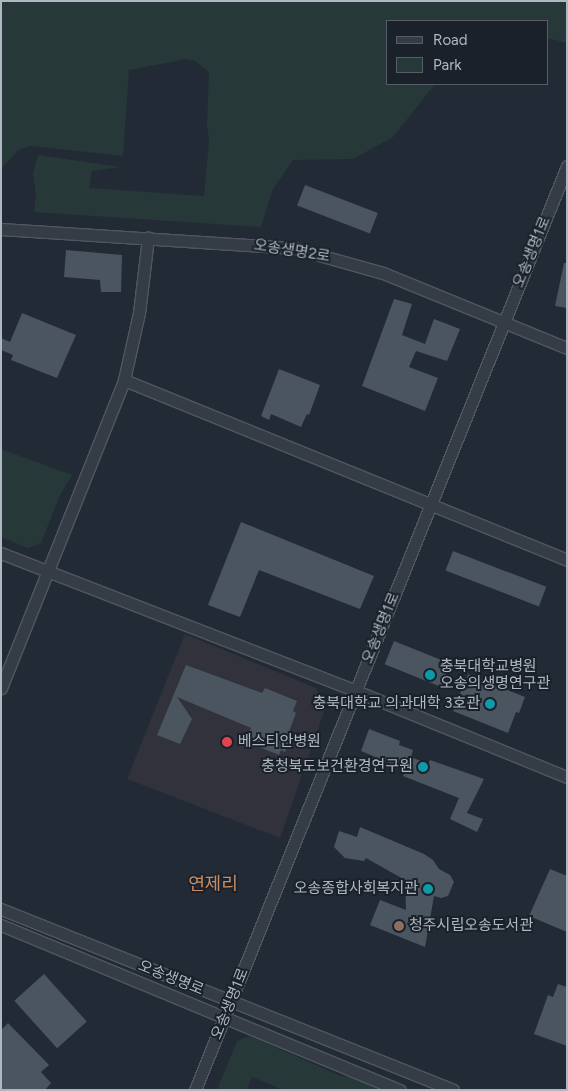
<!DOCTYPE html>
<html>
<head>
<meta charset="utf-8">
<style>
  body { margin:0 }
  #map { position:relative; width:568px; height:1091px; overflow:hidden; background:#222a35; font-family:Figtree,"Noto Sans KR",sans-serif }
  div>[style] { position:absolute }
  .medical>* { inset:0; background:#32323d }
  .green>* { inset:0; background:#273838 }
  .building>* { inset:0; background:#4a5560; transform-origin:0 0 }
  .roads { filter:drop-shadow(1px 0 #4f5760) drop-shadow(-1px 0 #4f5760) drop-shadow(0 1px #4f5760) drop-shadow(0 -1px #4f5760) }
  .minor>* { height:11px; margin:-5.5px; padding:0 5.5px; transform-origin:5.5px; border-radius:5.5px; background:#353c45 }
  .dots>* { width:14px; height:14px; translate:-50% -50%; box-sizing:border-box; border:2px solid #1a212a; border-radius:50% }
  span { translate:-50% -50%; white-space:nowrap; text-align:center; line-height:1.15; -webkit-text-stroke:4px #1a212a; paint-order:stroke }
  .street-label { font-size:15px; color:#afb7c2 }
  .poi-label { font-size:15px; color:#afb7c2 }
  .left { translate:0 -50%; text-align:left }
  .right { translate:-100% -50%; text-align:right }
  .quarter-label { font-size:18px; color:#c88c65 }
  .frame { position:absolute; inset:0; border:2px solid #afb7c2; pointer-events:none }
  .legend { position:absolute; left:386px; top:20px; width:162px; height:65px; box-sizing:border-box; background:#1a212a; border:1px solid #565d67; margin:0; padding:6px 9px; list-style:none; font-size:15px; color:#afb7c2 }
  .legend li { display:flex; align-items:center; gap:10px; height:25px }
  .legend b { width:25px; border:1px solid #565d67 }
</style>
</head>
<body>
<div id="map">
  <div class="medical">
    <div style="clip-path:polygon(185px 634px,316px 688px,326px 706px,280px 838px,127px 779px)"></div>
  </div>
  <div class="green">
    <div style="clip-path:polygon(1px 1px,567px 1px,567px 43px,547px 38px,547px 21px,387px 21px,387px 84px,435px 84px,393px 137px,353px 159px,293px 160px,273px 189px,261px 227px,34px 212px,36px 195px,33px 173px,38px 155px,120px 167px,92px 171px,89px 188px,204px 196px,209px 141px,207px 124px,209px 73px,197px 62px,187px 59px,129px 70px,123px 156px,31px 146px,18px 150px,1px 169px)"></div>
    <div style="clip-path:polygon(1px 449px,72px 475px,60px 495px,41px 543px,28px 548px,1px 537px)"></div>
    <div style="clip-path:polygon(250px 1036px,341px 1076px,353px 1077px,385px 1090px,284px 1090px,252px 1077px,246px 1090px,217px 1090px,237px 1041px)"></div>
  </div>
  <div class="building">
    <div style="left:305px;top:185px;width:78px;height:22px;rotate:21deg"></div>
    <div style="clip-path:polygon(66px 250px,122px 255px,121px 292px,101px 292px,100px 280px,64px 277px)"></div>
    <div style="clip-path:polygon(564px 263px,567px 263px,567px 308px,555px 306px)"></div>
    <div style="clip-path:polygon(394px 299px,412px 304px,402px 335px,425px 344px,434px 319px,460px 329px,447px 361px,416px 351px,409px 367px,438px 378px,425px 411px,362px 386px)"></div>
    <div style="clip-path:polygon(22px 313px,76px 335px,57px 378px,11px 360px,13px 355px,1px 350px,1px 338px,10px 342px)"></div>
    <div style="clip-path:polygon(279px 369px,320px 385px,309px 415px,307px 414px,301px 427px,271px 414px,269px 420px,261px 416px)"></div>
    <div style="clip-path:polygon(241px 522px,374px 576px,360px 609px,259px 570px,240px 617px,208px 605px)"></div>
    <div style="left:453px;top:551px;width:100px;height:21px;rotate:21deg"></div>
    <div style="left:394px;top:641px;width:61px;height:25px;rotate:22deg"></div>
    <div style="clip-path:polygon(186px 665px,262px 693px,265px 688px,297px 701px,293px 711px,296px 713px,286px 740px,289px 742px,285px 752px,281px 750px,279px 755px,245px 741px,251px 728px,177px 697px,192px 719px,180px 744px,157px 735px)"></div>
    <div style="clip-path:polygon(468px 674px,525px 697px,519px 713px,516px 712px,508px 733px,453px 711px)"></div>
    <div style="clip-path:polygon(369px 729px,400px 741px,399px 745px,413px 750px,411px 757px,428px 764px,430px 760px,484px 779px,467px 813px,483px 819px,477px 832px,450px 819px,459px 798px,403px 776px,406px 770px,361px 751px)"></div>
    <div style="clip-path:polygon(360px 827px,424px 854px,433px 860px,439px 869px,450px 875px,454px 882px,448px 896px,441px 898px,434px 896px,425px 947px,370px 925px,380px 900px,406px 910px,405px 880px,366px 858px,364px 861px,345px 858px,334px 847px,339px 831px,357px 837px)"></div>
    <div style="clip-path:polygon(550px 869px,567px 876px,567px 932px,529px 916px)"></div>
    <div style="left:44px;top:974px;width:64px;height:40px;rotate:48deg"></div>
    <div style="clip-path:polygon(558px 984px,567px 987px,567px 1046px,534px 1034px,548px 995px,553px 997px)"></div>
    <div style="clip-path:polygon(8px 1023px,49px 1065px,41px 1072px,51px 1083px,45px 1090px,1px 1090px,1px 1030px)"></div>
  </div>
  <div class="roads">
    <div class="minor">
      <div style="left:1px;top:229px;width:294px;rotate:3.7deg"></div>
      <div style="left:294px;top:248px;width:92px;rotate:15.7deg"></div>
      <div style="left:383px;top:273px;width:199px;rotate:22.2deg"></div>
      <div style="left:124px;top:380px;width:478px;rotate:22.1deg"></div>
      <div style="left:1px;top:553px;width:381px;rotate:21.2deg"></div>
      <div style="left:356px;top:691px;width:228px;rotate:22.2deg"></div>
      <div style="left:1px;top:688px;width:332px;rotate:-68.2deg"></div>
      <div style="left:124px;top:380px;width:69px;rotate:-77.4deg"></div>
      <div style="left:139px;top:313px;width:76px;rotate:-83.2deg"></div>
      <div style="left:1px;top:909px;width:487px;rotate:21.8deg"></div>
      <div style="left:1px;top:925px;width:432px;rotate:22.5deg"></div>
      <div style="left:195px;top:1090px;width:996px;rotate:-68.07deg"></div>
    </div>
  </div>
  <div class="dots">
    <div style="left:430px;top:675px;background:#0f9aa8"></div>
    <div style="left:490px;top:704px;background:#0f9aa8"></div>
    <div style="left:227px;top:742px;background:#e0444e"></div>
    <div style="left:423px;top:767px;background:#0f9aa8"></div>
    <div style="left:428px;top:889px;background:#0f9aa8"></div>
    <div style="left:399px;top:926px;background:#8d6e63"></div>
  </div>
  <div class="street-label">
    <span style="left:292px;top:251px;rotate:9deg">오송생명2로</span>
    <span style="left:532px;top:252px;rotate:-68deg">오송생명1로</span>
    <span style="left:381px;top:628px;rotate:-68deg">오송생명1로</span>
    <span style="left:171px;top:978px;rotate:22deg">오송생명로</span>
    <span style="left:230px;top:1004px;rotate:-68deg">오송생명1로</span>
  </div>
  <div class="poi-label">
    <span class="left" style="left:440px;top:675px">충북대학교병원<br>오송의생명연구관</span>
    <span class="right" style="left:480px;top:704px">충북대학교 의과대학 3호관</span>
    <span class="left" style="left:238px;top:742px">베스티안병원</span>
    <span class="right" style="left:413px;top:767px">충청북도보건환경연구원</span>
    <span class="right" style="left:418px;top:889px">오송종합사회복지관</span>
    <span class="left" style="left:409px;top:926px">청주시립오송도서관</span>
  </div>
  <div class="quarter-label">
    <span style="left:213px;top:884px">연제리</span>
  </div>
  <div class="frame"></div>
  <ul class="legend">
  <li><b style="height:6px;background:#353c45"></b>Road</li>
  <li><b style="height:14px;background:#273838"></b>Park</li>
  </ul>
</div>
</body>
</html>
